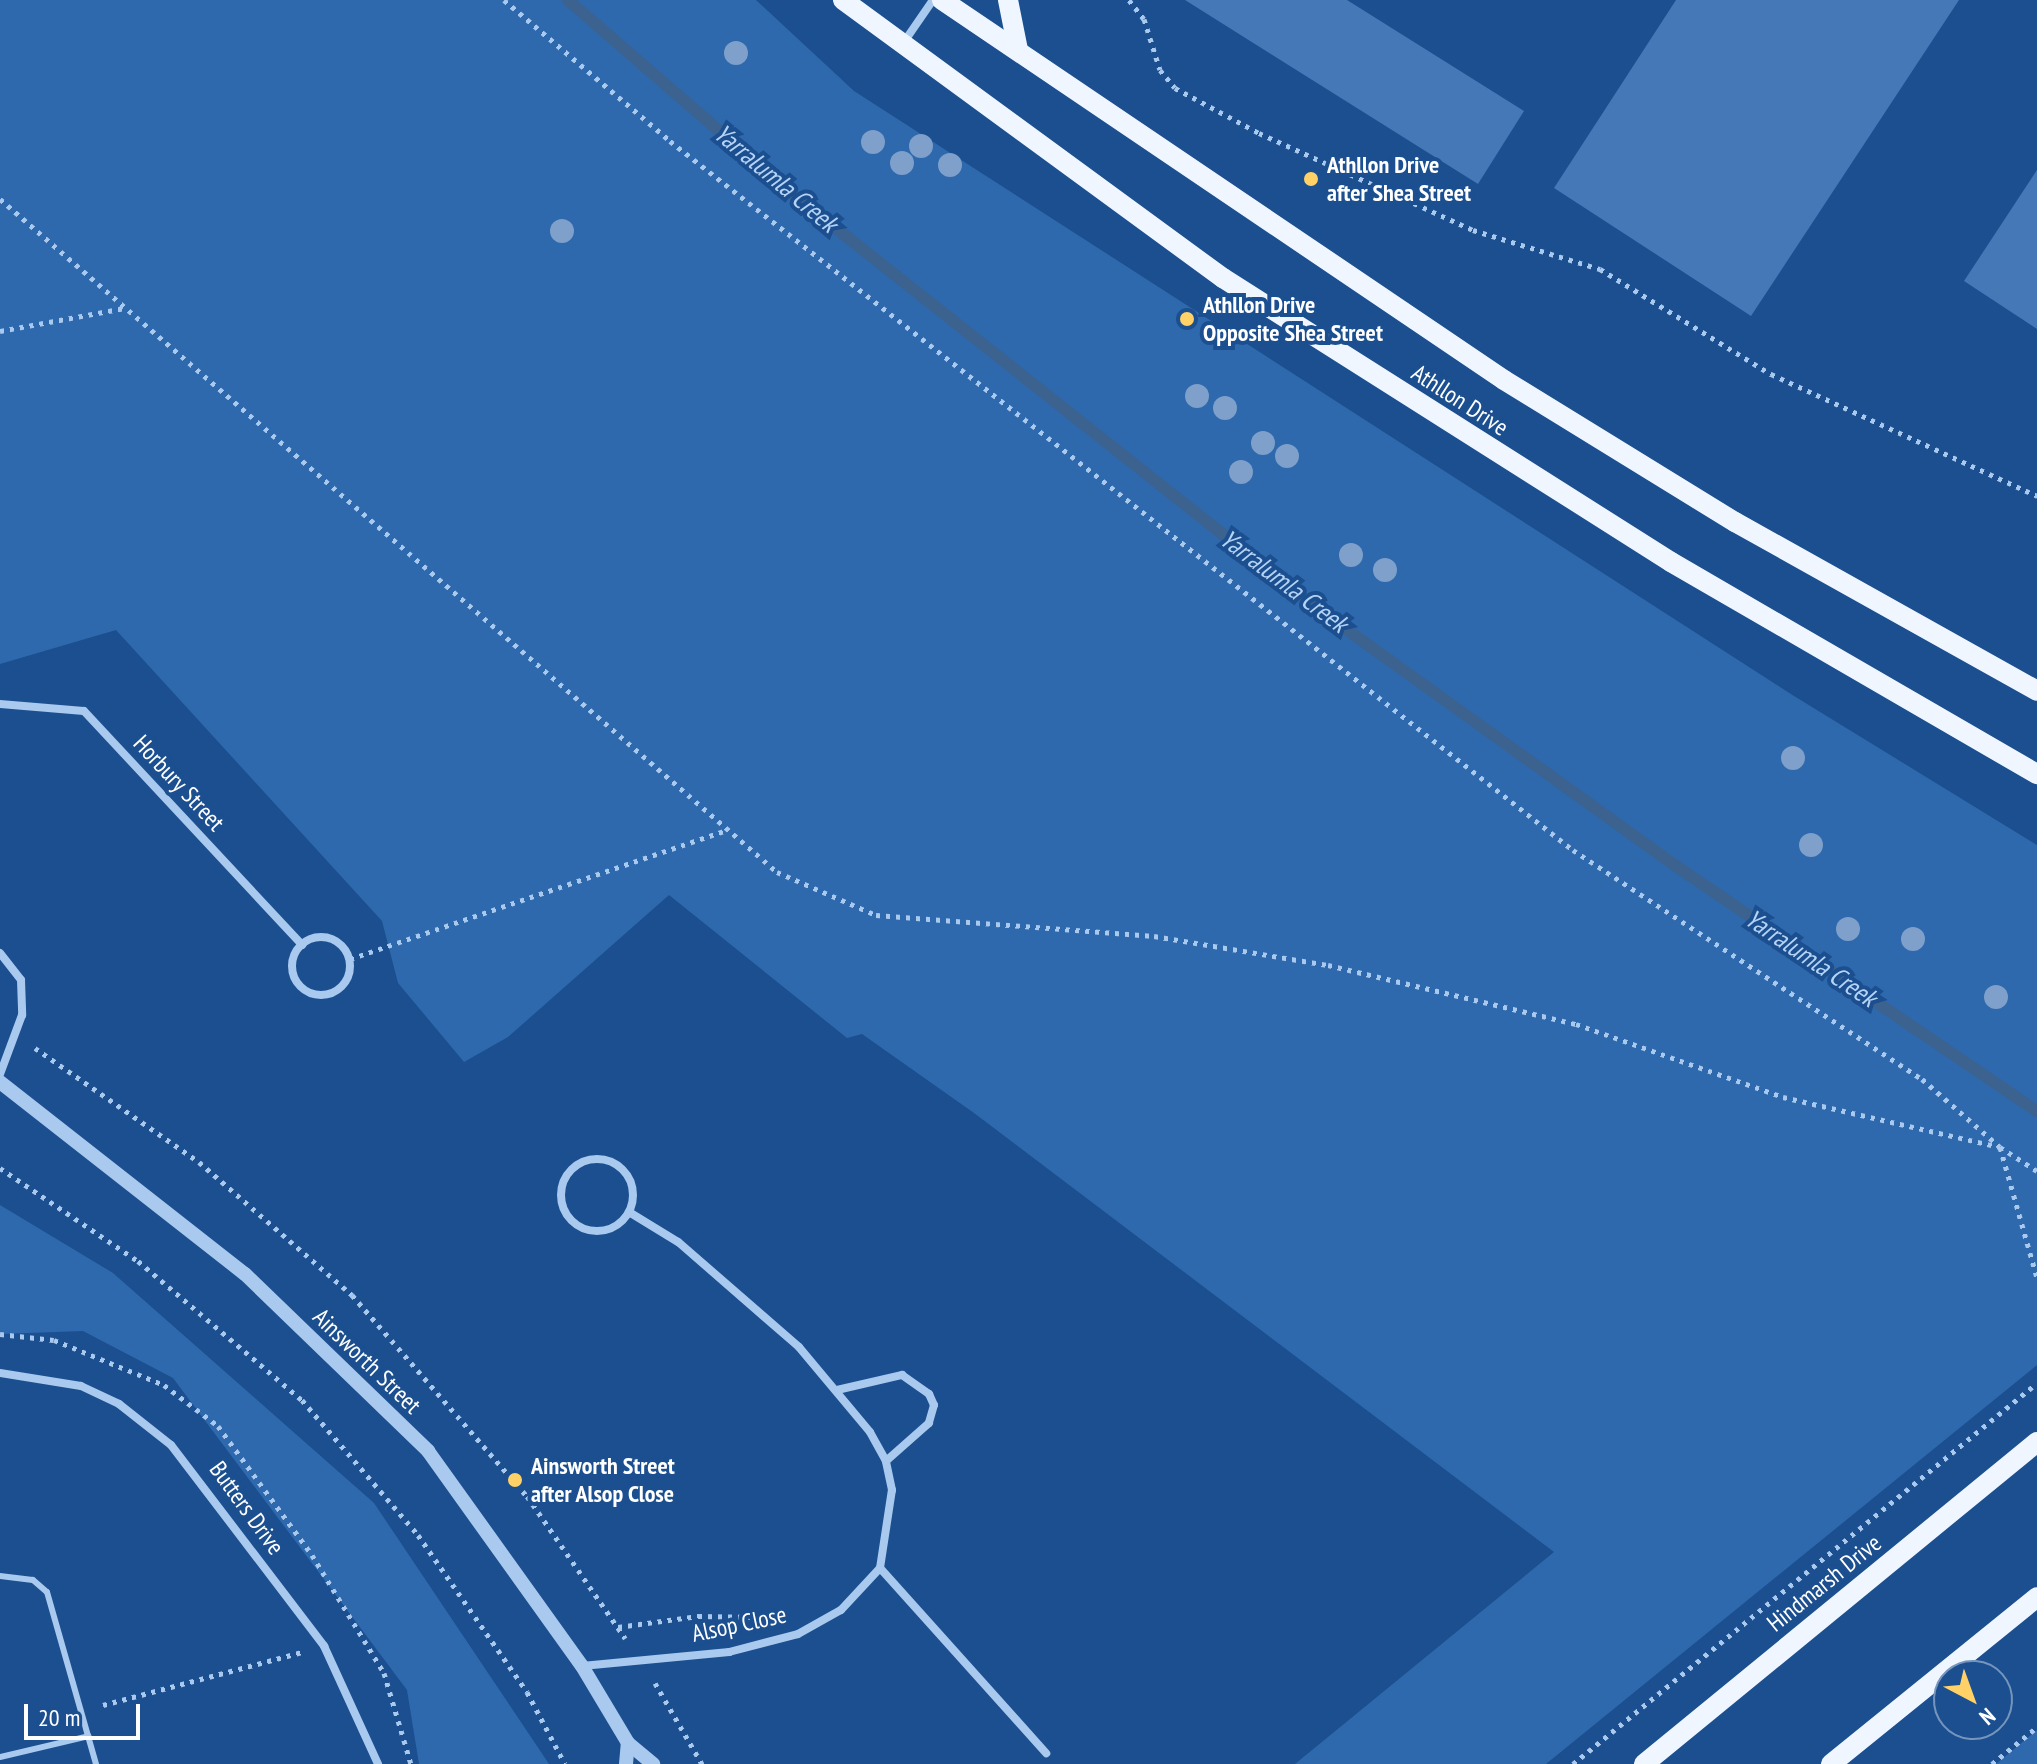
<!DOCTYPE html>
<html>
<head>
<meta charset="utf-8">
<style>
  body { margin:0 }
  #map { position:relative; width:2037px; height:1764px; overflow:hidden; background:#1b4f8f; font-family:"PT Sans Narrow",sans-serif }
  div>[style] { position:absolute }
  .green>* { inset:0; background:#2e69ad }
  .stream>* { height:12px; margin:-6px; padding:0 6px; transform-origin:6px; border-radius:6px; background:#3c6290 }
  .building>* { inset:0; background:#4478b7 }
  .path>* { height:5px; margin-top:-2.5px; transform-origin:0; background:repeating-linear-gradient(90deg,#a9c9ee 0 4px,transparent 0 10px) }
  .service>* { height:6px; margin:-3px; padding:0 3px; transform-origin:3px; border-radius:3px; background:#a9c9ee }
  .minor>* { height:8px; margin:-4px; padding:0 4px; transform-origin:4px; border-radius:4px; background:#a9c9ee }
  .minor>.ring { margin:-4px; padding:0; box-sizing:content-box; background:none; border:8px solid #a9c9ee; border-radius:50% }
  .tertiary>* { height:14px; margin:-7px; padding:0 7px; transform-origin:7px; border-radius:7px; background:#a9c9ee }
  .primary>* { height:20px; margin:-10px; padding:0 10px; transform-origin:10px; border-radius:10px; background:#f0f6ff }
  .trees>* { width:24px; height:24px; margin:-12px; border-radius:50%; background:#7ea0ca }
  .dots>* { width:22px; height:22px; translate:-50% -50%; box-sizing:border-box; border:4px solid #1b4f8f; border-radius:50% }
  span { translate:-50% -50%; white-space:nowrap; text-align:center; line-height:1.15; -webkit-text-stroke:8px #1b4f8f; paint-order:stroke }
  .poi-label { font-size:24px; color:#fff; font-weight:700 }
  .left { translate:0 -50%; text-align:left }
  .street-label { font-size:24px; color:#fff }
  .water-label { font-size:26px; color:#b5d3f5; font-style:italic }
  .north { position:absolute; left:1933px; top:1660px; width:80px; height:80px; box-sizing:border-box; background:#1b4f8f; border:2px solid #7695bc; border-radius:50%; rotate:139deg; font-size:22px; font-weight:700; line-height:32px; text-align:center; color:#fff }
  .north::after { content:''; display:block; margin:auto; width:28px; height:36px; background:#ffd166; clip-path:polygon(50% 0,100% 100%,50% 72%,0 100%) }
  .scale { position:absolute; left:24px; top:1704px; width:116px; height:36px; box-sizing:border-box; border:4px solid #fff; border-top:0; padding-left:10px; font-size:24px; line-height:28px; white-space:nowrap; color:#fff; -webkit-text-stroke:6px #1b4f8f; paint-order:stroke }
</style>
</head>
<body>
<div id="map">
  <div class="green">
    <div style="clip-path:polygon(0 0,756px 0,854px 91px,1794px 696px,2037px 845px,2037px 1365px,1546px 1764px,1295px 1764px,1554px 1552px,974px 1113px,862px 1034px,847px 1038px,669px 895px,508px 1037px,464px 1062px,398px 983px,382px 921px,116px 630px,0 664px)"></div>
    <div style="clip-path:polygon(0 1205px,113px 1273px,374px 1503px,549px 1764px,419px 1764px,407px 1690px,173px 1378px,83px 1331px,0 1334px)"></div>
    <div style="clip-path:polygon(2037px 1730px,2037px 1764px,1996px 1764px)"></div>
  </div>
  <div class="stream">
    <div style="left:568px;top:0;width:286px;rotate:40.9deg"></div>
    <div style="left:784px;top:187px;width:667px;rotate:38.36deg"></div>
    <div style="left:1307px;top:601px;width:454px;rotate:35.7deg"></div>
    <div style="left:1676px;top:866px;width:436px;rotate:34.2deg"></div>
  </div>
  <div class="building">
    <div style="clip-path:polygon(1185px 0,1347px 0,1524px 111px,1478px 184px)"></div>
    <div style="clip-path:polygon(1676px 0,1959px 0,1751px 316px,1554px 188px)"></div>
    <div style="clip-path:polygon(2037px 170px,2037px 329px,1964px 281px)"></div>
  </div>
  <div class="path">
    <div style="left:504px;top:0;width:218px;rotate:40.3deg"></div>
    <div style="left:670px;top:141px;width:1148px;rotate:38.14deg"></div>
    <div style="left:1573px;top:850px;width:417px;rotate:33.3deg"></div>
    <div style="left:1922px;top:1079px;width:103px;rotate:41.1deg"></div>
    <div style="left:2000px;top:1147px;width:136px;rotate:74.2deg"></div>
    <div style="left:1129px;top:0;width:24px;rotate:52deg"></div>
    <div style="left:1144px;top:19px;width:53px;rotate:72.6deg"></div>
    <div style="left:1160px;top:70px;width:23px;rotate:50deg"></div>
    <div style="left:1175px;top:88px;width:95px;rotate:28.2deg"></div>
    <div style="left:1259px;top:133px;width:235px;rotate:24.4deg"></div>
    <div style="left:1473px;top:230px;width:133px;rotate:17.1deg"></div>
    <div style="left:1600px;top:269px;width:201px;rotate:31.6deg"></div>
    <div style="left:1771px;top:374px;width:293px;rotate:24.6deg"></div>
    <div style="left:0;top:199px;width:1028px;rotate:40.9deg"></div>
    <div style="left:777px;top:872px;width:108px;rotate:23.5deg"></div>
    <div style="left:876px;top:915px;width:279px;rotate:4.3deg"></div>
    <div style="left:1154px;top:936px;width:176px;rotate:9.5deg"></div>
    <div style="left:1328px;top:965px;width:255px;rotate:13.4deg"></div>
    <div style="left:1576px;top:1024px;width:219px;rotate:19.4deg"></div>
    <div style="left:1783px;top:1097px;width:223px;rotate:13deg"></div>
    <div style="left:2000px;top:1147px;width:44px;rotate:33deg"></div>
    <div style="left:0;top:331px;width:127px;rotate:-10.4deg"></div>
    <div style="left:350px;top:959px;width:398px;rotate:-18.9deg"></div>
    <div style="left:35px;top:1048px;width:200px;rotate:34.8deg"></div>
    <div style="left:199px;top:1162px;width:203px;rotate:41deg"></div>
    <div style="left:352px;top:1295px;width:267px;rotate:49deg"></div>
    <div style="left:527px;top:1496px;width:173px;rotate:55.4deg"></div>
    <div style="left:0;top:1168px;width:166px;rotate:34deg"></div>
    <div style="left:138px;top:1261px;width:215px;rotate:40.3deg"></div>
    <div style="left:302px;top:1400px;width:178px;rotate:49.3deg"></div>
    <div style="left:418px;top:1535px;width:191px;rotate:55.2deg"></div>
    <div style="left:527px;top:1692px;width:81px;rotate:62.2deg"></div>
    <div style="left:0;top:1334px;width:54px;rotate:6.3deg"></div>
    <div style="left:54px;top:1340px;width:119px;rotate:22.2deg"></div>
    <div style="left:164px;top:1385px;width:68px;rotate:37.2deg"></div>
    <div style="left:218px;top:1426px;width:160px;rotate:53.9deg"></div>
    <div style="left:312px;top:1555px;width:138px;rotate:58.6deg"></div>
    <div style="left:384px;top:1673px;width:95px;rotate:73.5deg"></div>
    <div style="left:618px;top:1627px;width:81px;rotate:-7.8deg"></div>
    <div style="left:698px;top:1616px;width:61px;rotate:0.9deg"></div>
    <div style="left:655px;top:1683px;width:94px;rotate:59.9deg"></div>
    <div style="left:103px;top:1705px;width:206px;rotate:-14.9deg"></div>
    <div style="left:1573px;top:1764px;width:600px;rotate:-39.39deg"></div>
    <div style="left:1992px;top:1764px;width:58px;rotate:-39.4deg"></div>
  </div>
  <div class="service">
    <div style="left:0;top:1576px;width:33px;rotate:7deg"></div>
    <div style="left:33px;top:1580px;width:18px;rotate:41deg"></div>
    <div style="left:47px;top:1592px;width:179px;rotate:74.1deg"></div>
    <div style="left:0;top:1757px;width:91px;rotate:-13.3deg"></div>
  </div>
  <div class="minor">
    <div style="left:904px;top:42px;width:51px;rotate:-55.4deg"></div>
    <div style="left:0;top:704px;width:84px;rotate:4.8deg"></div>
    <div style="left:84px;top:711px;width:320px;rotate:47deg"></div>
    <div class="ring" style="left:292px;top:937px;width:50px;height:50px"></div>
    <div style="left:0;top:953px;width:34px;rotate:52deg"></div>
    <div style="left:21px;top:980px;width:35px;rotate:88deg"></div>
    <div style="left:22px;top:1015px;width:63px;rotate:110.4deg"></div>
    <div class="ring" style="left:561px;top:1159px;width:64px;height:64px"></div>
    <div style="left:0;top:1373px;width:82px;rotate:9.1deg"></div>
    <div style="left:81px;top:1386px;width:42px;rotate:25.3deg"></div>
    <div style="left:119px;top:1404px;width:66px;rotate:38.3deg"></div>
    <div style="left:171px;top:1445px;width:253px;rotate:52.7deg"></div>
    <div style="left:324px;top:1646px;width:130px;rotate:65.4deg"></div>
    <div style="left:837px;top:1390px;width:67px;rotate:-13deg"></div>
    <div style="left:902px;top:1375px;width:33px;rotate:35deg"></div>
    <div style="left:929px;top:1394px;width:12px;rotate:66deg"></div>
    <div style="left:934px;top:1405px;width:19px;rotate:106deg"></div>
    <div style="left:929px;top:1423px;width:57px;rotate:138.5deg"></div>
    <div style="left:880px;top:1568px;width:249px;rotate:48.1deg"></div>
    <div style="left:582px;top:1666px;width:148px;rotate:-5.4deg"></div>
    <div style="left:729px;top:1652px;width:71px;rotate:-14.6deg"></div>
    <div style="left:798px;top:1634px;width:49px;rotate:-29.2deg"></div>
    <div style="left:841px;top:1610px;width:57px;rotate:-47.1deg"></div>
    <div style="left:880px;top:1568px;width:79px;rotate:-81.3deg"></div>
    <div style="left:892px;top:1490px;width:30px;rotate:-102deg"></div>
    <div style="left:886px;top:1461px;width:33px;rotate:-119deg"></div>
    <div style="left:870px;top:1432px;width:111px;rotate:-129.9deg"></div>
    <div style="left:799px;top:1347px;width:160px;rotate:-139deg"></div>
    <div style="left:678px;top:1242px;width:57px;rotate:-148.5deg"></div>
  </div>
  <div class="tertiary">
    <div style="left:0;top:1082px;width:311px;rotate:38.1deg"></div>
    <div style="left:245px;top:1274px;width:255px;rotate:44deg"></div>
    <div style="left:428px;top:1451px;width:264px;rotate:54.4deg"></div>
    <div style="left:582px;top:1666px;width:90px;rotate:59.1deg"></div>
    <div style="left:628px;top:1743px;width:33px;rotate:40deg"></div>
    <div style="left:626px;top:1764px;width:21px;rotate:-85deg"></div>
  </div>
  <div class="primary">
    <div style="left:843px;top:0;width:471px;rotate:36.2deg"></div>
    <div style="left:1223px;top:278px;width:530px;rotate:32.37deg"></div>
    <div style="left:1671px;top:562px;width:423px;rotate:30.1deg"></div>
    <div style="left:942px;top:0;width:678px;rotate:34.06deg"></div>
    <div style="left:1504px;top:380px;width:271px;rotate:31.6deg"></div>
    <div style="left:1735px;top:522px;width:346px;rotate:29.2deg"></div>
    <div style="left:1008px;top:0;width:51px;rotate:78.7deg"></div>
    <div style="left:1644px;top:1764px;width:508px;rotate:-39.33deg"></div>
    <div style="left:1831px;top:1764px;width:265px;rotate:-39deg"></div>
  </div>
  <div class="trees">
    <div style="left:736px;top:53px"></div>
    <div style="left:873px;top:142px"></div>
    <div style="left:921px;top:146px"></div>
    <div style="left:902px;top:163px"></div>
    <div style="left:950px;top:165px"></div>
    <div style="left:562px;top:231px"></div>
    <div style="left:1197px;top:396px"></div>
    <div style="left:1225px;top:408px"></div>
    <div style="left:1263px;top:443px"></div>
    <div style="left:1287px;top:456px"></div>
    <div style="left:1241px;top:472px"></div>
    <div style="left:1351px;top:555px"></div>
    <div style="left:1385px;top:570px"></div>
    <div style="left:1793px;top:758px"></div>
    <div style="left:1811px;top:845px"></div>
    <div style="left:1848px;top:929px"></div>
    <div style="left:1913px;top:939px"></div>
    <div style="left:1996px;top:997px"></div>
  </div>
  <div class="dots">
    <div style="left:1311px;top:179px;background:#ffd166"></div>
    <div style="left:1187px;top:319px;background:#ffd166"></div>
    <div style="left:515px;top:1480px;background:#ffd166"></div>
  </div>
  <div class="poi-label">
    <span class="left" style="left:1327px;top:179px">Athllon Drive<br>after Shea Street</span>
    <span class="left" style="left:1203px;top:319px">Athllon Drive<br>Opposite Shea Street</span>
    <span class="left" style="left:531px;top:1480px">Ainsworth Street<br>after Alsop Close</span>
  </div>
  <div class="street-label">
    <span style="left:1460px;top:400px;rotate:33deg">Athllon Drive</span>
    <span style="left:179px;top:783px;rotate:47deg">Horbury Street</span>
    <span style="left:367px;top:1361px;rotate:44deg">Ainsworth Street</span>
    <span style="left:247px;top:1508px;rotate:54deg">Butters Drive</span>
    <span style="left:1824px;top:1583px;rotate:-39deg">Hindmarsh Drive</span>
    <span style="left:739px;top:1624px;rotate:-12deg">Alsop Close</span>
  </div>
  <div class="water-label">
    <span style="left:776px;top:178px;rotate:40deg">Yarralumla Creek</span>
    <span style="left:1284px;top:581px;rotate:37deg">Yarralumla Creek</span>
    <span style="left:1811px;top:958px;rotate:34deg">Yarralumla Creek</span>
  </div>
  <div class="north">N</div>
  <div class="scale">20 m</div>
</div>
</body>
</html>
